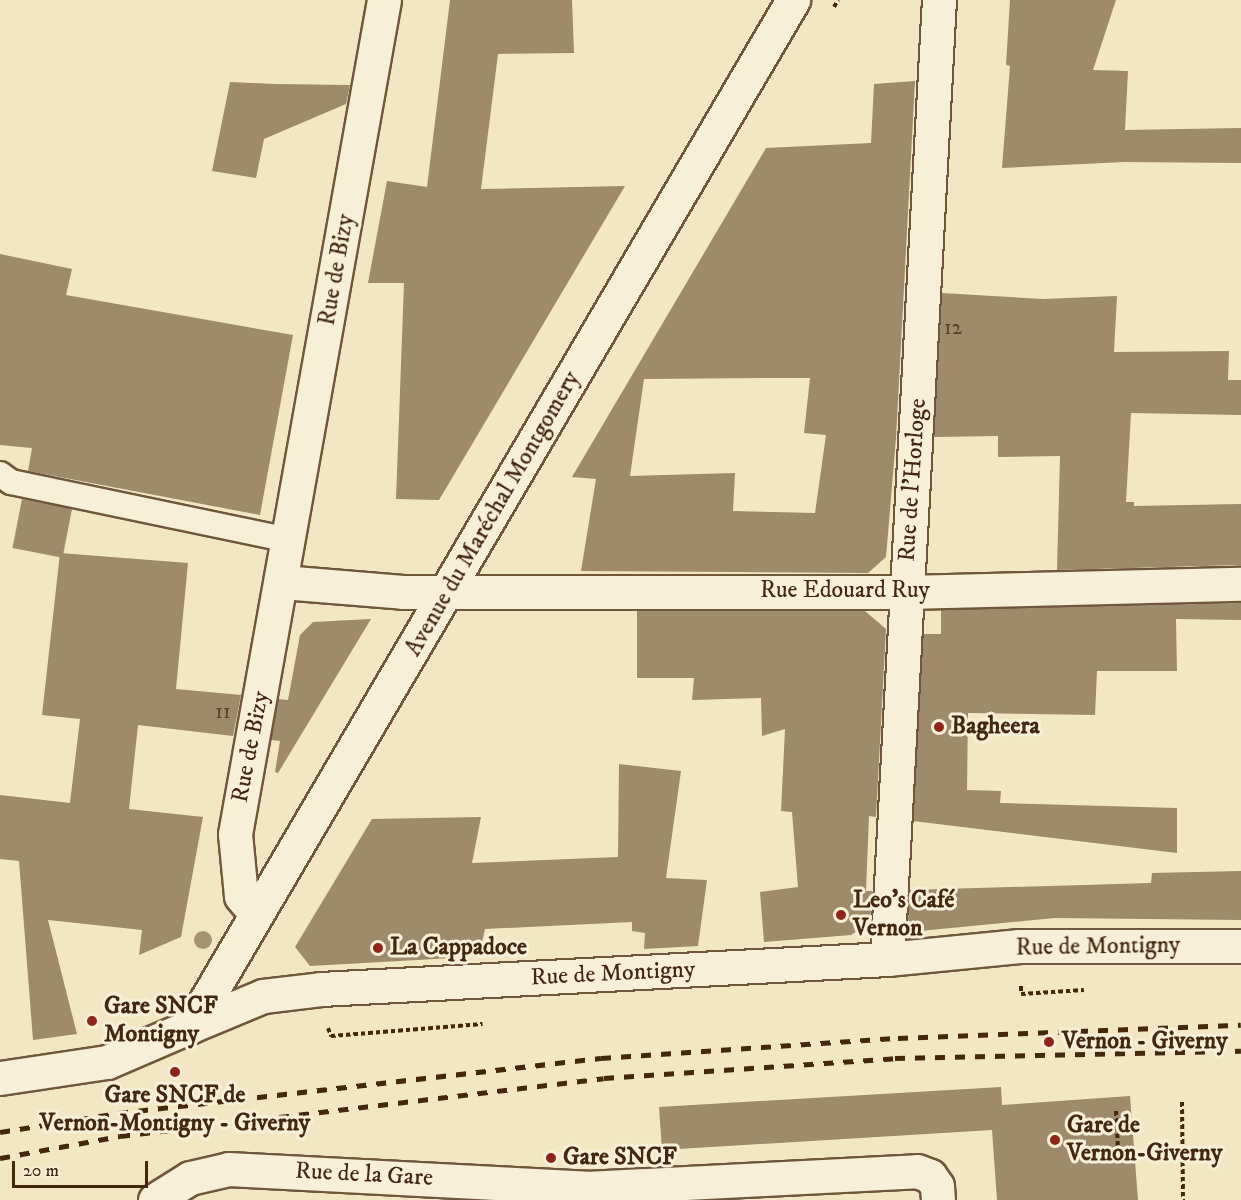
<!DOCTYPE html>
<html>
<head>
<meta charset="utf-8">
<style>
  body { margin:0 }
  #map { position:relative; width:1241px; height:1200px; overflow:hidden; background:#f3e6c2; font-family:"IM FELL DW Pica",serif }
  div>[style] { position:absolute }
  .building>* { inset:0; background:#9f8a6c; transform-origin:0 0 }
  .path>* { height:4px; margin-top:-2px; transform-origin:0; background:repeating-linear-gradient(90deg,#44270f 0 4.5px,transparent 0 7.5px) }
  .roads { filter:drop-shadow(2px 0 #70573c) drop-shadow(-2px 0 #70573c) drop-shadow(0 2px #70573c) drop-shadow(0 -2px #70573c) }
  .lane>* { height:24px; margin:-12px; padding:0 12px; transform-origin:12px; border-radius:12px; background:#f7efd7 }
  .street>* { height:33px; margin:-16.5px; padding:0 16.5px; transform-origin:16.5px; border-radius:16.5px; background:#f7efd7 }
  .secondary>* { height:33px; margin:-16.5px; padding:0 16.5px; transform-origin:16.5px; border-radius:16.5px; background:#f7efd7 }
  .rail>* { height:4.5px; margin-top:-2.25px; transform-origin:0; background:repeating-linear-gradient(90deg,#44270f 0 10px,transparent 0 20px) }
  .trees>* { width:18px; height:18px; margin:-9px; border-radius:50%; background:#a79374 }
  .dots>* { width:16px; height:16px; translate:-50% -50%; box-sizing:border-box; border:3px solid #f7efd7; border-radius:50% }
  span { translate:-50% -50%; white-space:nowrap; text-align:center; line-height:1.15; -webkit-text-stroke:6px #f7efd7; paint-order:stroke }
  .number-label { font-size:21px; color:#5b4026 }
  .number-label span { -webkit-text-stroke-width:0 }
  .street-label { font-size:24px; color:#44270f }
  .poi-label { font-size:24px; color:#44270f; font-weight:700 }
  .left { translate:0 -50%; text-align:left }
  .scale { position:absolute; left:12px; top:1161px; width:136px; height:27px; box-sizing:border-box; border:3px solid #44270f; border-top:0; padding-left:8px; font-size:18px; line-height:21px; white-space:nowrap; color:#44270f; -webkit-text-stroke:4px #f7efd7; paint-order:stroke }
</style>
</head>
<body>
<div id="map">
  <div class="building">
    <div style="clip-path:polygon(450px 0,572px 0,574px 53px,498px 54px,481px 189px,625px 186px,439px 500px,396px 499px,404px 283px,368px 283px,387px 181px,427px 187px)"></div>
    <div style="clip-path:polygon(1010px 0,1116px 0,1093px 70px,1128px 71px,1125px 130px,1241px 128px,1241px 163px,1124px 162px,1002px 168px,1010px 66px,1006px 65px)"></div>
    <div style="clip-path:polygon(evenodd,915px 81px,896px 438px,886px 557px,868px 573px,581px 571px,596px 479px,572px 477px,766px 148px,871px 143px,874px 84px,915px 81px,770px 378px,810px 378px,804px 433px,826px 435px,815px 513px,733px 511px,735px 473px,630px 476px,644px 379px,770px 378px)"></div>
    <div style="clip-path:polygon(230px 82px,275px 84px,350px 85px,346px 104px,264px 139px,256px 178px,212px 171px)"></div>
    <div style="clip-path:polygon(0 254px,72px 269px,66px 295px,293px 335px,260px 515px,28px 471px,32px 448px,0 445px)"></div>
    <div style="clip-path:polygon(942px 293px,1043px 299px,1117px 296px,1114px 352px,1229px 351px,1228px 380px,1241px 380px,1241px 415px,1131px 413px,1126px 502px,1134px 502px,1134px 506px,1241px 504px,1241px 565px,1057px 570px,1060px 456px,998px 457px,998px 436px,934px 437px)"></div>
    <div style="left:22px;top:499px;width:51px;height:50px;rotate:11deg"></div>
    <div style="clip-path:polygon(60px 553px,188px 563px,176px 689px,241px 695px,233px 736px,138px 725px,129px 809px,203px 817px,181px 937px,139px 955px,142px 930px,48px 920px,77px 1034px,33px 1040px,19px 861px,0 859px,0 795px,70px 803px,80px 719px,42px 715px)"></div>
    <div style="clip-path:polygon(1241px 603px,1241px 620px,1176px 619px,1177px 671px,1097px 671px,1095px 715px,968px 713px,967px 790px,1001px 791px,1000px 803px,1177px 808px,1177px 853px,913px 821px,923px 634px,941px 634px,941px 610px)"></div>
    <div style="clip-path:polygon(637px 611px,865px 611px,886px 629px,876px 817px,869px 816px,866px 891px,872px 891px,870px 923px,851px 935px,764px 942px,760px 892px,798px 887px,792px 812px,781px 811px,785px 729px,762px 736px,761px 698px,692px 700px,694px 678px,637px 678px)"></div>
    <div style="clip-path:polygon(371px 619px,278px 773px,275px 772px,280px 741px,271px 740px,278px 699px,288px 700px,300px 635px,313px 622px)"></div>
    <div style="clip-path:polygon(619px 764px,681px 771px,666px 878px,707px 880px,698px 946px,644px 949px,645px 933px,632px 931px,632px 922px,485px 929px,480px 951px,455px 952px,453px 958px,310px 966px,295px 947px,372px 819px,481px 817px,472px 863px,618px 857px)"></div>
    <div style="clip-path:polygon(1241px 871px,1241px 920px,1055px 918px,920px 931px,908px 920px,910px 890px,1151px 883px,1152px 873px)"></div>
    <div style="clip-path:polygon(1001px 1087px,1002px 1105px,1130px 1096px,1138px 1200px,997px 1200px,992px 1130px,662px 1150px,659px 1107px)"></div>
  </div>
  <div class="path">
    <div style="left:834px;top:7px;width:8px;rotate:-60deg"></div>
    <div style="left:1021px;top:986px;width:8px;rotate:90deg"></div>
    <div style="left:1021px;top:994px;width:63px;rotate:-3.6deg"></div>
    <div style="left:328px;top:1028px;width:9px;rotate:69deg"></div>
    <div style="left:331px;top:1036px;width:152px;rotate:-4.5deg"></div>
    <div style="left:1182px;top:1102px;width:98px;rotate:89.4deg"></div>
    <div style="left:1116px;top:1111px;width:38px;rotate:87deg"></div>
  </div>
  <div class="roads">
    <div class="lane">
      <div style="left:0;top:474px;width:14px;rotate:36deg"></div>
      <div style="left:11px;top:482px;width:284px;rotate:11.8deg"></div>
    </div>
    <div class="street">
      <div style="left:282px;top:582px;width:121px;rotate:4.7deg"></div>
      <div style="left:403px;top:592px;width:503px"></div>
      <div style="left:906px;top:592px;width:335px;rotate:-1.4deg"></div>
      <div style="left:256px;top:914px;width:23px;rotate:-130deg"></div>
      <div style="left:241px;top:896px;width:62px;rotate:-95.5deg"></div>
      <div style="left:235px;top:834px;width:847px;rotate:-79.87deg"></div>
      <div style="left:887px;top:959px;width:960px;rotate:-86.9deg"></div>
      <div style="left:191px;top:1026px;width:78px;rotate:-22.6deg"></div>
      <div style="left:263px;top:996px;width:58px;rotate:-6.9deg"></div>
      <div style="left:321px;top:989px;width:567px;rotate:-3.03deg"></div>
      <div style="left:887px;top:959px;width:133px;rotate:-5.6deg"></div>
      <div style="left:1019px;top:946px;width:222px"></div>
      <div style="left:155px;top:1200px;width:41px;rotate:-32.2deg"></div>
      <div style="left:190px;top:1178px;width:39px;rotate:-13deg"></div>
      <div style="left:228px;top:1169px;width:359px;rotate:3deg"></div>
      <div style="left:586px;top:1188px;width:331px;rotate:-2.9deg"></div>
      <div style="left:917px;top:1171px;width:14px;rotate:21deg"></div>
      <div style="left:930px;top:1176px;width:12px;rotate:55deg"></div>
      <div style="left:937px;top:1186px;width:14px;rotate:86deg"></div>
    </div>
    <div class="secondary">
      <div style="left:0;top:1078px;width:108px;rotate:-8.5deg"></div>
      <div style="left:107px;top:1062px;width:91px;rotate:-23.2deg"></div>
      <div style="left:191px;top:1026px;width:1190px;rotate:-59.6deg"></div>
    </div>
  </div>
  <div class="rail">
    <div style="left:0;top:1132px;width:120px;rotate:-9.1deg"></div>
    <div style="left:118px;top:1113px;width:486px;rotate:-6.5deg"></div>
    <div style="left:601px;top:1058px;width:298px;rotate:-3.9deg"></div>
    <div style="left:898px;top:1038px;width:343px;rotate:-2.2deg"></div>
    <div style="left:0;top:1158px;width:122px;rotate:-10.4deg"></div>
    <div style="left:120px;top:1136px;width:487px;rotate:-6.8deg"></div>
    <div style="left:604px;top:1078px;width:292px;rotate:-3.9deg"></div>
    <div style="left:895px;top:1058px;width:346px;rotate:-1.2deg"></div>
  </div>
  <div class="trees">
    <div style="left:203px;top:940px"></div>
  </div>
  <div class="dots">
    <div style="left:939px;top:727px;background:#8f2418"></div>
    <div style="left:841px;top:915px;background:#8f2418"></div>
    <div style="left:378px;top:948px;background:#8f2418"></div>
    <div style="left:92px;top:1021px;background:#8f2418"></div>
    <div style="left:1049px;top:1042px;background:#8f2418"></div>
    <div style="left:175px;top:1072px;background:#8f2418"></div>
    <div style="left:1055px;top:1140px;background:#8f2418"></div>
    <div style="left:551px;top:1158px;background:#8f2418"></div>
  </div>
  <div class="number-label">
    <span style="left:953px;top:328px">12</span>
    <span style="left:223px;top:712px">11</span>
  </div>
  <div class="street-label">
    <span style="left:337px;top:270px;rotate:-80deg">Rue de Bizy</span>
    <span style="left:913px;top:480px;rotate:-86deg">Rue de l'Horloge</span>
    <span style="left:493px;top:514px;rotate:-60deg">Avenue du Maréchal Montgomery</span>
    <span style="left:845px;top:591px">Rue Edouard Ruy</span>
    <span style="left:251px;top:747px;rotate:-79deg">Rue de Bizy</span>
    <span style="left:1098px;top:947px;rotate:-1deg">Rue de Montigny</span>
    <span style="left:613px;top:974px;rotate:-3deg">Rue de Montigny</span>
    <span style="left:364px;top:1175px;rotate:3deg">Rue de la Gare</span>
  </div>
  <div class="poi-label">
    <span class="left" style="left:951px;top:727px">Bagheera</span>
    <span class="left" style="left:853px;top:915px">Leo's Café<br>Vernon</span>
    <span class="left" style="left:390px;top:948px">La Cappadoce</span>
    <span class="left" style="left:104px;top:1021px">Gare SNCF<br>Montigny</span>
    <span class="left" style="left:1062px;top:1042px">Vernon - Giverny</span>
    <span style="left:175px;top:1110px">Gare SNCF de<br>Vernon-Montigny - Giverny</span>
    <span class="left" style="left:1067px;top:1140px">Gare de<br>Vernon-Giverny</span>
    <span class="left" style="left:563px;top:1158px">Gare SNCF</span>
  </div>
  <div class="scale">20 m</div>
</div>
</body>
</html>
